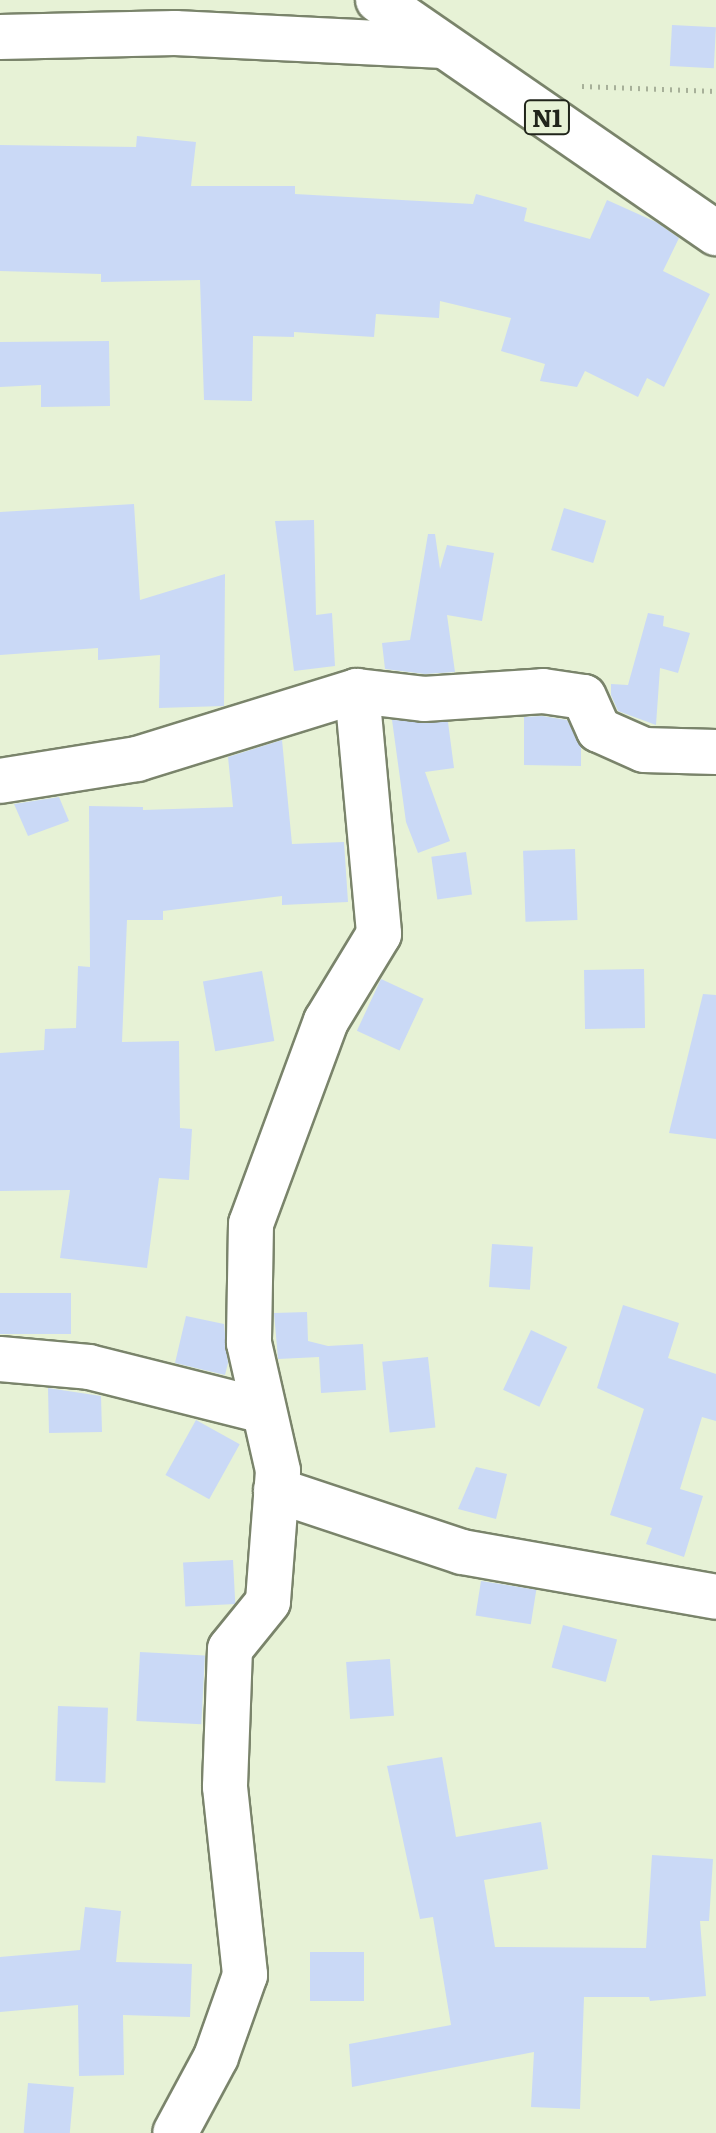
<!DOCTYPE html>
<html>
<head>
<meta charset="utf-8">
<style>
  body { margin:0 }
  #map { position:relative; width:716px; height:2133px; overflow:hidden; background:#e7f2d6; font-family:Literata,serif }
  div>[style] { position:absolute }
  .building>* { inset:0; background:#cad9f6; transform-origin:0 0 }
  .path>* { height:5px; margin-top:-2.5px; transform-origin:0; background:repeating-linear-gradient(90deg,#a7b099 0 2px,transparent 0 8px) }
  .roads { filter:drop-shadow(2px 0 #7a846b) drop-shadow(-2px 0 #7a846b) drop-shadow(0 2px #7a846b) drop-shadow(0 -2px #7a846b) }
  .minor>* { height:44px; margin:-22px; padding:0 22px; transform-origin:22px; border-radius:22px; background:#fff }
  .secondary>* { height:44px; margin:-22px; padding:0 22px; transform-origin:22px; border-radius:22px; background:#fff }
  .trunk>* { height:44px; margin:-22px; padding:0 22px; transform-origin:22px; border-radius:22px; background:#fff }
  span { translate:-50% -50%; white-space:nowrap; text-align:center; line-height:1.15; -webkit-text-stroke:8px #e7f2d6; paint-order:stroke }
  .shield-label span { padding:2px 6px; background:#e7f2d6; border:2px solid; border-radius:6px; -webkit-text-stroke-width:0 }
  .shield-label { font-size:24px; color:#21251b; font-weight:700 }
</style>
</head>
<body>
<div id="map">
  <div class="building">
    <div style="left:672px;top:25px;width:44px;height:41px;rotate:3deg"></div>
    <div style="clip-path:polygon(137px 136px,196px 142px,191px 186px,295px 186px,295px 194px,473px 204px,476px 194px,527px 208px,524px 221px,590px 239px,607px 200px,656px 222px,679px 238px,663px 271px,710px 294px,664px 387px,647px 378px,638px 397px,585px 371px,577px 387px,540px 381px,545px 364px,501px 351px,511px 318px,440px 301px,439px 318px,376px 314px,374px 337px,294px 332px,294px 337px,253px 336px,252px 401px,204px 400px,200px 280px,101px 282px,101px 274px,0 271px,0 145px,136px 147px)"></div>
    <div style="clip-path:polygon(109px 341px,110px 406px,41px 407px,41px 385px,0 387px,0 342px)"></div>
    <div style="clip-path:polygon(134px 504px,140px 600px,225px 574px,224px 706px,159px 708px,160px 655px,98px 660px,98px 648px,0 655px,0 512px)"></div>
    <div style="left:564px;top:508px;width:44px;height:44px;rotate:17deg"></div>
    <div style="clip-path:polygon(314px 520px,316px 615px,332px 613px,335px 666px,294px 671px,275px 521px)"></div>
    <div style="clip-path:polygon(428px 534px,435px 534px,440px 569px,447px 545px,494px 553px,482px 621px,447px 615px,455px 672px,425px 674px,385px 669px,382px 643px,410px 640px)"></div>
    <div style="clip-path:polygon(648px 613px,664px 616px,663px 626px,690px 633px,678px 673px,660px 668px,656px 725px,618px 711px,611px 695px,611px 684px,628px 685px)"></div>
    <div style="clip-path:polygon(542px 716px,567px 720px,581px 746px,581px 766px,524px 765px,524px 717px)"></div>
    <div style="clip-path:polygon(392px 720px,448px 722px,454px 768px,425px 772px,450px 841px,418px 853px,406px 822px)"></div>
    <div style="clip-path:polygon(282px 740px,292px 844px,344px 842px,348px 902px,282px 905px,282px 896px,163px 911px,163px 920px,127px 920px,122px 1042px,179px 1041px,180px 1128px,192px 1129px,189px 1180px,159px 1178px,147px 1268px,60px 1258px,70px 1190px,0 1191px,0 1053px,44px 1050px,45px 1029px,76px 1028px,78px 966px,90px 967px,89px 806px,143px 807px,143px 810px,233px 807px,228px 757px)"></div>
    <div style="clip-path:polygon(59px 797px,69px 821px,28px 836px,14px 804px)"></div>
    <div style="left:575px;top:849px;width:71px;height:52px;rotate:88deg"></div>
    <div style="left:466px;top:852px;width:43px;height:35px;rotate:82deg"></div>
    <div style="left:644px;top:969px;width:59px;height:60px;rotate:89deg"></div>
    <div style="left:262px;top:971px;width:71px;height:60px;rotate:80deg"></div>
    <div style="left:381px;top:979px;width:47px;height:57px;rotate:25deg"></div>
    <div style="clip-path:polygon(703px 994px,716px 995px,716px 1139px,669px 1133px)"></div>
    <div style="left:492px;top:1244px;width:41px;height:43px;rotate:4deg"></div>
    <div style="left:0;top:1293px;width:71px;height:41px"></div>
    <div style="clip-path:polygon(623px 1305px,679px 1323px,668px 1358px,716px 1374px,716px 1421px,702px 1417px,680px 1489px,703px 1496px,684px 1557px,646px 1544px,652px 1528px,610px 1515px,644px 1409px,597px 1388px)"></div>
    <div style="clip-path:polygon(307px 1312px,308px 1341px,328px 1346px,363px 1344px,366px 1390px,321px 1393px,319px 1357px,278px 1359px,274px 1313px)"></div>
    <div style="clip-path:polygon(186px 1316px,224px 1324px,228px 1363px,225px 1375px,175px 1363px)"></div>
    <div style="left:531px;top:1330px;width:40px;height:66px;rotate:25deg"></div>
    <div style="left:428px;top:1357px;width:71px;height:46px;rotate:84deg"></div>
    <div style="clip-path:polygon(48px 1388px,101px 1396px,102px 1432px,49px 1433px)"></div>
    <div style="left:196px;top:1420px;width:50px;height:63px;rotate:29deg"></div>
    <div style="clip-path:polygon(476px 1467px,507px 1474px,496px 1519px,458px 1509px)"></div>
    <div style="left:233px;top:1560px;width:44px;height:50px;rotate:87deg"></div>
    <div style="left:481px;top:1581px;width:56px;height:35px;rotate:9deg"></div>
    <div style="left:563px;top:1625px;width:56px;height:44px;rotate:15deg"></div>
    <div style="left:140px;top:1652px;width:65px;height:69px;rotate:3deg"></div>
    <div style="left:390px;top:1659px;width:57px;height:44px;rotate:86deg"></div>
    <div style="left:58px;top:1706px;width:50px;height:75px;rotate:2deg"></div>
    <div style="clip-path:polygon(442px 1757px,456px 1837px,541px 1822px,548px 1869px,484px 1880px,495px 1947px,646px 1948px,652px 1855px,713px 1859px,709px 1921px,700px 1921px,706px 1996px,650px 2001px,649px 1997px,584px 1997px,580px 2109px,531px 2107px,534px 2052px,352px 2087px,349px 2044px,451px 2025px,433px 1917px,420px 1919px,387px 1766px)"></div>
    <div style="clip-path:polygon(85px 1907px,121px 1911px,116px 1962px,192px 1964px,190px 2017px,123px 2015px,124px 2075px,79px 2076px,78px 2005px,0 2012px,0 1957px,80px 1950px)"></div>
    <div style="left:310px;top:1952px;width:54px;height:49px"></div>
    <div style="left:28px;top:2083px;width:46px;height:50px;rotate:5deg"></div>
  </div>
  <div class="path">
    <div style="left:582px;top:86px;width:134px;rotate:2.1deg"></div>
  </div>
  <div class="roads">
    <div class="minor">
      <div style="left:357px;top:691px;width:67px;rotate:6.8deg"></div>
      <div style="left:424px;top:699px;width:119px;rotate:-3.8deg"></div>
      <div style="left:543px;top:691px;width:41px;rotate:8.3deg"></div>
      <div style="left:584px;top:697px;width:36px;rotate:66deg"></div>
      <div style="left:599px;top:730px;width:49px;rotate:24deg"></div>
      <div style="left:644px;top:750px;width:72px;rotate:1.6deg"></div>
      <div style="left:0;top:781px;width:139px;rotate:-9.1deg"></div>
      <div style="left:137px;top:759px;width:230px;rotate:-17.2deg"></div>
      <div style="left:357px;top:691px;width:244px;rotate:84.8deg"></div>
      <div style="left:379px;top:934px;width:102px;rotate:121.3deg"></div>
      <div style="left:326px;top:1021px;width:216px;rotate:110.3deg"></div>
      <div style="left:251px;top:1224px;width:119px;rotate:91deg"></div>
      <div style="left:249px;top:1343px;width:131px;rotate:77.2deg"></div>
      <div style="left:278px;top:1471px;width:131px;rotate:94.4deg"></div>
      <div style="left:268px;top:1602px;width:60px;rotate:129deg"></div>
      <div style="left:230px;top:1649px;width:138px;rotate:92.1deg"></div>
      <div style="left:225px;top:1787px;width:189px;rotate:83.9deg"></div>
      <div style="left:245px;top:1975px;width:87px;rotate:109.5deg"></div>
      <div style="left:216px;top:2057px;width:86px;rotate:118.3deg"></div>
      <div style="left:0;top:1359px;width:89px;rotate:5.1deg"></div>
      <div style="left:89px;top:1367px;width:180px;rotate:14.1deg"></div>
      <div style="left:276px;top:1490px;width:196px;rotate:18.4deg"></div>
      <div style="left:462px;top:1552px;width:258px;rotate:10deg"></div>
    </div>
    <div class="secondary">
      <div style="left:0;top:37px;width:175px;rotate:-1.3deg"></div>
      <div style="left:175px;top:33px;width:269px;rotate:2.8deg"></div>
    </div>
    <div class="trunk">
      <div style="left:378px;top:0;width:411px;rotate:34.6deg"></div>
    </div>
  </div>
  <div class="shield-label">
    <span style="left:547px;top:117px">N1</span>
  </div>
</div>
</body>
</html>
